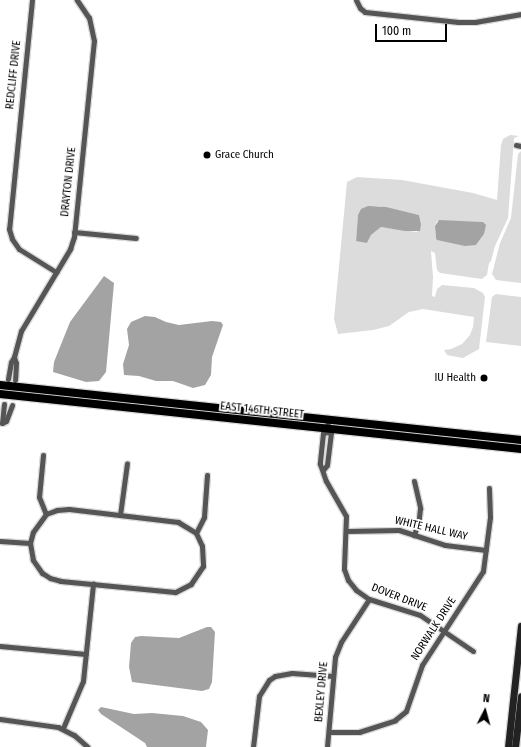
<!DOCTYPE html>
<html>
<head>
<meta charset="utf-8">
<style>
  body { margin:0 }
  #map { position:relative; width:521px; height:747px; overflow:hidden; background:#fff; font-family:"Fira Sans Condensed",sans-serif }
  div>[style] { position:absolute }
  .green>* { inset:0; background:#dcdcdc }
  .water>* { inset:0; background:#a3a3a3 }
  .roads { filter:drop-shadow(1px 0 #dbdbdb) drop-shadow(-1px 0 #dbdbdb) drop-shadow(0 1px #dbdbdb) drop-shadow(0 -1px #dbdbdb) }
  .minor>* { height:5px; margin:-2.5px; padding:0 2.5px; transform-origin:2.5px; border-radius:2.5px; background:#555 }
  .secondary>* { height:7px; margin:-3.5px; padding:0 3.5px; transform-origin:3.5px; border-radius:3.5px; background:#222 }
  .primary>* { height:8px; margin:-4px; padding:0 4px; transform-origin:4px; border-radius:4px; background:#000 }
  .dots>* { width:11px; height:11px; translate:-50% -50%; box-sizing:border-box; border:2px solid #fff; border-radius:50% }
  span { translate:-50% -50%; white-space:nowrap; text-align:center; line-height:1.15; -webkit-text-stroke:3.5px #fff; paint-order:stroke }
  .street-label { font-size:11px; color:#000 }
  .poi-label { font-size:11px; color:#000 }
  .left { translate:0 -50%; text-align:left }
  .right { translate:-100% -50%; text-align:right }
  .north { position:absolute; left:465px; top:691px; width:40px; height:40px; -webkit-text-stroke:3px #fff; paint-order:stroke; rotate:6deg; font-size:11px; font-weight:700; line-height:16px; text-align:center; color:#000 }
  .north::after { content:''; display:block; margin:auto; width:14px; height:18px; background:#000; clip-path:polygon(50% 0,100% 100%,50% 72%,0 100%) }
  .scale { position:absolute; left:375px; top:24px; width:72px; height:18px; box-sizing:border-box; border:2px solid #000; border-top:0; padding-left:5px; font-size:12px; line-height:14px; white-space:nowrap; color:#000; -webkit-text-stroke:3px #fff; paint-order:stroke }
</style>
</head>
<body>
<div id="map">
  <div class="green">
    <div style="clip-path:polygon(evenodd,510px 135px,519px 136px,514px 138px,508px 218px,495px 246px,491px 261px,489px 263px,487px 275px,482px 279px,440px 273px,437px 270px,435px 253px,431px 251px,433px 277px,432px 296px,435px 297px,437px 289px,442px 285px,474px 288px,483px 293px,485px 297px,479px 349px,463px 358px,447px 355px,444px 350px,451px 349px,462px 344px,470px 335px,473px 327px,474px 317px,423px 309px,409px 312px,389px 326px,373px 330px,338px 334px,334px 319px,347px 182px,357px 177px,402px 180px,473px 193px,497px 200px,501px 145px,503px 139px,510px 135px,378px 206px,419px 215px,421px 224px,417px 232px,381px 227px,371px 235px,367px 243px,356px 240px,358px 216px,378px 206px,510px 135px,437px 221px,483px 222px,484px 234px,476px 245px,436px 238px,435px 226px,437px 221px)"></div>
    <div style="clip-path:polygon(521px 151px,521px 283px,496px 280px,492px 274px,500px 243px,511px 218px,518px 154px)"></div>
    <div style="clip-path:polygon(496px 294px,521px 297px,521px 346px,486px 342px,492px 297px)"></div>
  </div>
  <div class="water">
    <div style="clip-path:polygon(368px 206px,386px 207px,419px 215px,421px 224px,420px 231px,405px 231px,381px 227px,371px 235px,367px 243px,356px 241px,358px 215px,361px 209px)"></div>
    <div style="clip-path:polygon(439px 220px,483px 222px,486px 225px,484px 234px,476px 245px,465px 246px,437px 240px,436px 238px,435px 226px)"></div>
    <div style="clip-path:polygon(104px 276px,114px 283px,106px 372px,99px 381px,86px 382px,53px 372px,54px 362px,70px 322px)"></div>
    <div style="clip-path:polygon(145px 316px,155px 317px,166px 322px,179px 325px,212px 321px,221px 322px,223px 325px,212px 357px,211px 375px,205px 385px,193px 388px,173px 381px,156px 381px,139px 376px,124px 375px,123px 364px,129px 345px,127px 329px,131px 322px)"></div>
    <div style="clip-path:polygon(207px 627px,211px 627px,215px 632px,212px 682px,209px 689px,202px 691px,132px 682px,129px 667px,131px 643px,135px 637px,141px 636px,179px 638px)"></div>
    <div style="clip-path:polygon(101px 707px,134px 714px,152px 713px,183px 716px,201px 722px,208px 730px,206px 747px,147px 747px,145px 743px,101px 714px,98px 710px)"></div>
  </div>
  <div class="roads">
    <div class="minor">
      <div style="left:32px;top:0;width:230px;rotate:95.7deg"></div>
      <div style="left:9px;top:229px;width:10px;rotate:73deg"></div>
      <div style="left:12px;top:239px;width:12px;rotate:55deg"></div>
      <div style="left:19px;top:249px;width:44px;rotate:31.9deg"></div>
      <div style="left:356px;top:0;width:9px;rotate:63deg"></div>
      <div style="left:360px;top:8px;width:6px;rotate:39deg"></div>
      <div style="left:365px;top:12px;width:94px;rotate:6.1deg"></div>
      <div style="left:458px;top:22px;width:17px"></div>
      <div style="left:475px;top:22px;width:47px;rotate:-9.9deg"></div>
      <div style="left:516px;top:145px;width:5px;rotate:11deg"></div>
      <div style="left:74px;top:232px;width:62px;rotate:5.5deg"></div>
      <div style="left:14px;top:357px;width:6px;rotate:72deg"></div>
      <div style="left:16px;top:363px;width:17px;rotate:93deg"></div>
      <div style="left:8px;top:379px;width:17px;rotate:-80deg"></div>
      <div style="left:11px;top:362px;width:6px;rotate:-59deg"></div>
      <div style="left:14px;top:357px;width:27px;rotate:-75deg"></div>
      <div style="left:21px;top:331px;width:96px;rotate:-59.1deg"></div>
      <div style="left:70px;top:249px;width:13px;rotate:-72deg"></div>
      <div style="left:74px;top:237px;width:197px;rotate:-84.2deg"></div>
      <div style="left:94px;top:41px;width:24px;rotate:-102deg"></div>
      <div style="left:89px;top:18px;width:22px;rotate:-124deg"></div>
      <div style="left:4px;top:404px;width:19px;rotate:96deg"></div>
      <div style="left:2px;top:423px;width:4px;rotate:-27deg"></div>
      <div style="left:6px;top:421px;width:17px;rotate:-69deg"></div>
      <div style="left:327px;top:432px;width:4px;rotate:166deg"></div>
      <div style="left:323px;top:433px;width:31px;rotate:96deg"></div>
      <div style="left:320px;top:464px;width:18px;rotate:71deg"></div>
      <div style="left:326px;top:481px;width:40px;rotate:60.3deg"></div>
      <div style="left:346px;top:516px;width:53px;rotate:92.2deg"></div>
      <div style="left:344px;top:569px;width:12px;rotate:70deg"></div>
      <div style="left:348px;top:580px;width:13px;rotate:51deg"></div>
      <div style="left:356px;top:590px;width:16px;rotate:35deg"></div>
      <div style="left:369px;top:599px;width:53px;rotate:17.4deg"></div>
      <div style="left:420px;top:615px;width:64px;rotate:34.2deg"></div>
      <div style="left:43px;top:455px;width:42px;rotate:95.4deg"></div>
      <div style="left:39px;top:497px;width:18px;rotate:68deg"></div>
      <div style="left:323px;top:470px;width:6px;rotate:-51deg"></div>
      <div style="left:327px;top:465px;width:32px;rotate:-83deg"></div>
      <div style="left:331px;top:433px;width:4px;rotate:-166deg"></div>
      <div style="left:327px;top:432px;width:12px;rotate:-85deg"></div>
      <div style="left:414px;top:481px;width:28px;rotate:77deg"></div>
      <div style="left:420px;top:508px;width:10px;rotate:96deg"></div>
      <div style="left:419px;top:518px;width:18px;rotate:106deg"></div>
      <div style="left:69px;top:509px;width:110px;rotate:6.8deg"></div>
      <div style="left:178px;top:522px;width:21px;rotate:31deg"></div>
      <div style="left:196px;top:533px;width:14px;rotate:65deg"></div>
      <div style="left:202px;top:546px;width:20px;rotate:87deg"></div>
      <div style="left:203px;top:566px;width:22px;rotate:124deg"></div>
      <div style="left:191px;top:584px;width:18px;rotate:153deg"></div>
      <div style="left:175px;top:592px;width:115px;rotate:-174.5deg"></div>
      <div style="left:61px;top:581px;width:11px;rotate:-165deg"></div>
      <div style="left:50px;top:578px;width:9px;rotate:-148deg"></div>
      <div style="left:42px;top:573px;width:16px;rotate:-125deg"></div>
      <div style="left:33px;top:560px;width:17px;rotate:-100deg"></div>
      <div style="left:30px;top:543px;width:11px;rotate:-75deg"></div>
      <div style="left:33px;top:532px;width:22px;rotate:-54deg"></div>
      <div style="left:46px;top:514px;width:12px;rotate:-20deg"></div>
      <div style="left:57px;top:510px;width:12px;rotate:-5deg"></div>
      <div style="left:120px;top:515px;width:52px;rotate:-82.3deg"></div>
      <div style="left:347px;top:531px;width:52px;rotate:-1.1deg"></div>
      <div style="left:399px;top:530px;width:48px;rotate:18.1deg"></div>
      <div style="left:445px;top:545px;width:41px;rotate:7deg"></div>
      <div style="left:196px;top:533px;width:18px;rotate:-63deg"></div>
      <div style="left:204px;top:517px;width:42px;rotate:-85.9deg"></div>
      <div style="left:0;top:541px;width:30px;rotate:4deg"></div>
      <div style="left:0;top:646px;width:86px;rotate:5.3deg"></div>
      <div style="left:0;top:719px;width:59px;rotate:7.9deg"></div>
      <div style="left:58px;top:727px;width:18px;rotate:27deg"></div>
      <div style="left:74px;top:735px;width:18px;rotate:41deg"></div>
      <div style="left:63px;top:728px;width:51px;rotate:-66.9deg"></div>
      <div style="left:83px;top:681px;width:98px;rotate:-84.1deg"></div>
      <div style="left:329px;top:732px;width:30px"></div>
      <div style="left:359px;top:732px;width:38px;rotate:-18deg"></div>
      <div style="left:395px;top:720px;width:14px;rotate:-39deg"></div>
      <div style="left:406px;top:711px;width:49px;rotate:-70.8deg"></div>
      <div style="left:422px;top:665px;width:112px;rotate:-57deg"></div>
      <div style="left:483px;top:571px;width:54px;rotate:-82.6deg"></div>
      <div style="left:490px;top:517px;width:29px;rotate:-92deg"></div>
      <div style="left:253px;top:747px;width:51px;rotate:-83.3deg"></div>
      <div style="left:259px;top:696px;width:19px;rotate:-58deg"></div>
      <div style="left:269px;top:680px;width:7px;rotate:-34deg"></div>
      <div style="left:275px;top:676px;width:17px;rotate:-10deg"></div>
      <div style="left:292px;top:673px;width:41px;rotate:4.2deg"></div>
      <div style="left:327px;top:747px;width:90px;rotate:-84.9deg"></div>
      <div style="left:335px;top:657px;width:16px;rotate:-68deg"></div>
      <div style="left:341px;top:642px;width:51px;rotate:-56.9deg"></div>
    </div>
    <div class="secondary">
      <div style="left:508px;top:747px;width:122px;rotate:-83.9deg"></div>
      <div style="left:515px;top:747px;width:51px;rotate:-83.3deg"></div>
    </div>
    <div class="primary">
      <div style="left:0;top:385px;width:524px;rotate:6.03deg"></div>
      <div style="left:0;top:394px;width:524px;rotate:6.03deg"></div>
    </div>
  </div>
  <div class="dots">
    <div style="left:207px;top:155px;background:#000"></div>
    <div style="left:484px;top:378px;background:#000"></div>
  </div>
  <div class="street-label">
    <span style="left:14px;top:75px;rotate:-84deg">REDCLIFF DRIVE</span>
    <span style="left:69px;top:182px;rotate:-84deg">DRAYTON DRIVE</span>
    <span style="left:262px;top:411px;rotate:6deg">EAST 146TH STREET</span>
    <span style="left:431px;top:529px;rotate:13deg">WHITE HALL WAY</span>
    <span style="left:399px;top:598px;rotate:21deg">DOVER DRIVE</span>
    <span style="left:434px;top:629px;rotate:-57deg">NORWALK DRIVE</span>
    <span style="left:322px;top:692px;rotate:-85deg">BEXLEY DRIVE</span>
  </div>
  <div class="poi-label">
    <span class="left" style="left:215px;top:155px">Grace Church</span>
    <span class="right" style="left:476px;top:378px">IU Health</span>
  </div>
  <div class="north">N</div>
  <div class="scale">100 m</div>
</div>
</body>
</html>
